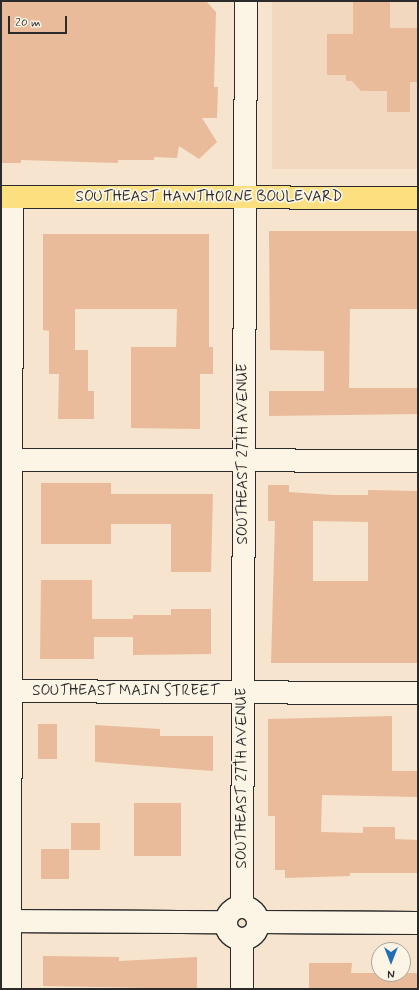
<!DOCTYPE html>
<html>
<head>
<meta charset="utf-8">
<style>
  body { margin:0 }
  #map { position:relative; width:419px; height:990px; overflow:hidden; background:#f6e4ce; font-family:Mynerve,sans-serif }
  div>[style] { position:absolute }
  .built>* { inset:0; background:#f2d8be; transform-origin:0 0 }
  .building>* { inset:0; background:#e9bb9a; transform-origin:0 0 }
  .roads { filter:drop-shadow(1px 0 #2b2b2b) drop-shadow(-1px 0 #2b2b2b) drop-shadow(0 1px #2b2b2b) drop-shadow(0 -1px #2b2b2b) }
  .minor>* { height:22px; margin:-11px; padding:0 11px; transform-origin:11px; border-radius:11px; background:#fcf5e5 }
  .minor>.ring { margin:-11px; padding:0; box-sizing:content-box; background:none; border:22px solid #fcf5e5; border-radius:50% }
  .major>* { height:22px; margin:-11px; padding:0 11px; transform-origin:11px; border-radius:11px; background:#fce080 }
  span { translate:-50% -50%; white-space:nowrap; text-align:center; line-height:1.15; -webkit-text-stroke:3.5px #fcf5e5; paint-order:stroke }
  .street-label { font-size:15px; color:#2b2b2b }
  .frame { position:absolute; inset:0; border:2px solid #2b2b2b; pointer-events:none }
  .north { position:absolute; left:371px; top:942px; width:40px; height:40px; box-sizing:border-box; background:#fcf5e5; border:1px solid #a8a49b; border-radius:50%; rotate:180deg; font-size:11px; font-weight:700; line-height:16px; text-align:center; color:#2b2b2b }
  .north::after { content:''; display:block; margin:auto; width:14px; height:18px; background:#1f6fb2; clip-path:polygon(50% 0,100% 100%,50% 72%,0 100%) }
  .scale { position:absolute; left:8px; top:16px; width:59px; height:18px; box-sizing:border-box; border:2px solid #2b2b2b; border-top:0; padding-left:5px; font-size:12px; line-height:14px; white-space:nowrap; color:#2b2b2b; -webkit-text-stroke:3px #fcf5e5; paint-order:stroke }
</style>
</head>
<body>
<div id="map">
  <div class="built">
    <div style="left:272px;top:1px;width:146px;height:168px"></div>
  </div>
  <div class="building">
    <div style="clip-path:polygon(1px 1px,206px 1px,216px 12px,214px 87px,218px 87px,217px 118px,202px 118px,217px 142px,199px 159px,179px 146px,177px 158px,154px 157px,154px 160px,118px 160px,118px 163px,21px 160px,21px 163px,1px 163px)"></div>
    <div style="clip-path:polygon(353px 1px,390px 1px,390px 28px,418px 28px,418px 82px,410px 82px,410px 112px,387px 112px,387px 91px,361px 91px,352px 81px,346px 81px,346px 75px,327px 75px,327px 34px,353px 34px)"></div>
    <div style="clip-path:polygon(269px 231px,418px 231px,418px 309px,350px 309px,349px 388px,418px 388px,418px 414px,269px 416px,269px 391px,324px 391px,324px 351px,270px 350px)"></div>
    <div style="clip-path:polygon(43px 234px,209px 234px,209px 347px,213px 347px,213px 374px,200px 374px,200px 429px,131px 428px,131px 347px,176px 347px,177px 309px,75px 309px,75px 350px,88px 350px,88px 391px,94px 391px,94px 419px,58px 419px,59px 374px,49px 374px,49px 331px,43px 330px)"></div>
    <div style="clip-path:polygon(41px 483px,111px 483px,111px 494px,213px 494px,211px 572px,171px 572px,171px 524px,111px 524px,111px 544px,41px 544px)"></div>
    <div style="clip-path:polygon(evenodd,268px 485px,289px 485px,289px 492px,333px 495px,368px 495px,368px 490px,418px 491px,418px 663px,271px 663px,275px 521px,268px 521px,268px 485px,313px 521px,368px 522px,368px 581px,313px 581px,313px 521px)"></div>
    <div style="clip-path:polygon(41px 580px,92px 580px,92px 619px,133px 619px,133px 615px,171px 615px,171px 609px,211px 609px,211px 654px,133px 655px,133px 637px,94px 637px,94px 659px,40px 659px)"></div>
    <div style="clip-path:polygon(392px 716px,392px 771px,418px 771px,418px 797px,322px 795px,321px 832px,363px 833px,363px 827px,395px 827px,395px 839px,418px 840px,418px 873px,350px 873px,350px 876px,285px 878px,285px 870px,275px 870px,275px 816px,268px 816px,268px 719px)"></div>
    <div style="left:38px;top:724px;width:19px;height:35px"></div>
    <div style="clip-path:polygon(95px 725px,160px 729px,160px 736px,213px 736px,213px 771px,95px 762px)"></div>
    <div style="left:134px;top:803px;width:47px;height:53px"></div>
    <div style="left:71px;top:823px;width:29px;height:27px"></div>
    <div style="left:41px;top:849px;width:28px;height:30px"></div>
    <div style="clip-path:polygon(43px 956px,119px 957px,119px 961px,197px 957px,197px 989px,43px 986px)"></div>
    <div style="clip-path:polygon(309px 963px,352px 963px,351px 973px,418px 973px,418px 989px,309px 989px)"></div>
  </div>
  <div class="roads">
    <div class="minor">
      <div style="left:1px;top:460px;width:417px;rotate:0.1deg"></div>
      <div style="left:1px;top:691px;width:417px;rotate:0.3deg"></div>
      <div style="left:242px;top:906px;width:905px;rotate:-89.75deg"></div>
      <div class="ring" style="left:226px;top:907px;width:10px;height:10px"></div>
      <div style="left:1px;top:921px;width:224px;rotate:0.3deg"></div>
      <div style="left:259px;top:922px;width:159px;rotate:0.4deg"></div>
      <div style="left:10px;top:989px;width:792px;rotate:-89.86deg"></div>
      <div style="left:242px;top:989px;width:50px;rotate:-90deg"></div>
    </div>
    <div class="major">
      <div style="left:1px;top:197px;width:417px;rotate:0.1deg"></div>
    </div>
  </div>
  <div class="street-label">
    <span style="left:209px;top:198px">SOUTHEAST HAWTHORNE BOULEVARD</span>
    <span style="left:244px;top:454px;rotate:-90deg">SOUTHEAST 27TH AVENUE</span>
    <span style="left:126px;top:692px">SOUTHEAST MAIN STREET</span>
    <span style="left:243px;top:778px;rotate:-90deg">SOUTHEAST 27TH AVENUE</span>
  </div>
  <div class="frame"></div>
  <div class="north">N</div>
  <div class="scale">20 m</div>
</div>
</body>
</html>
